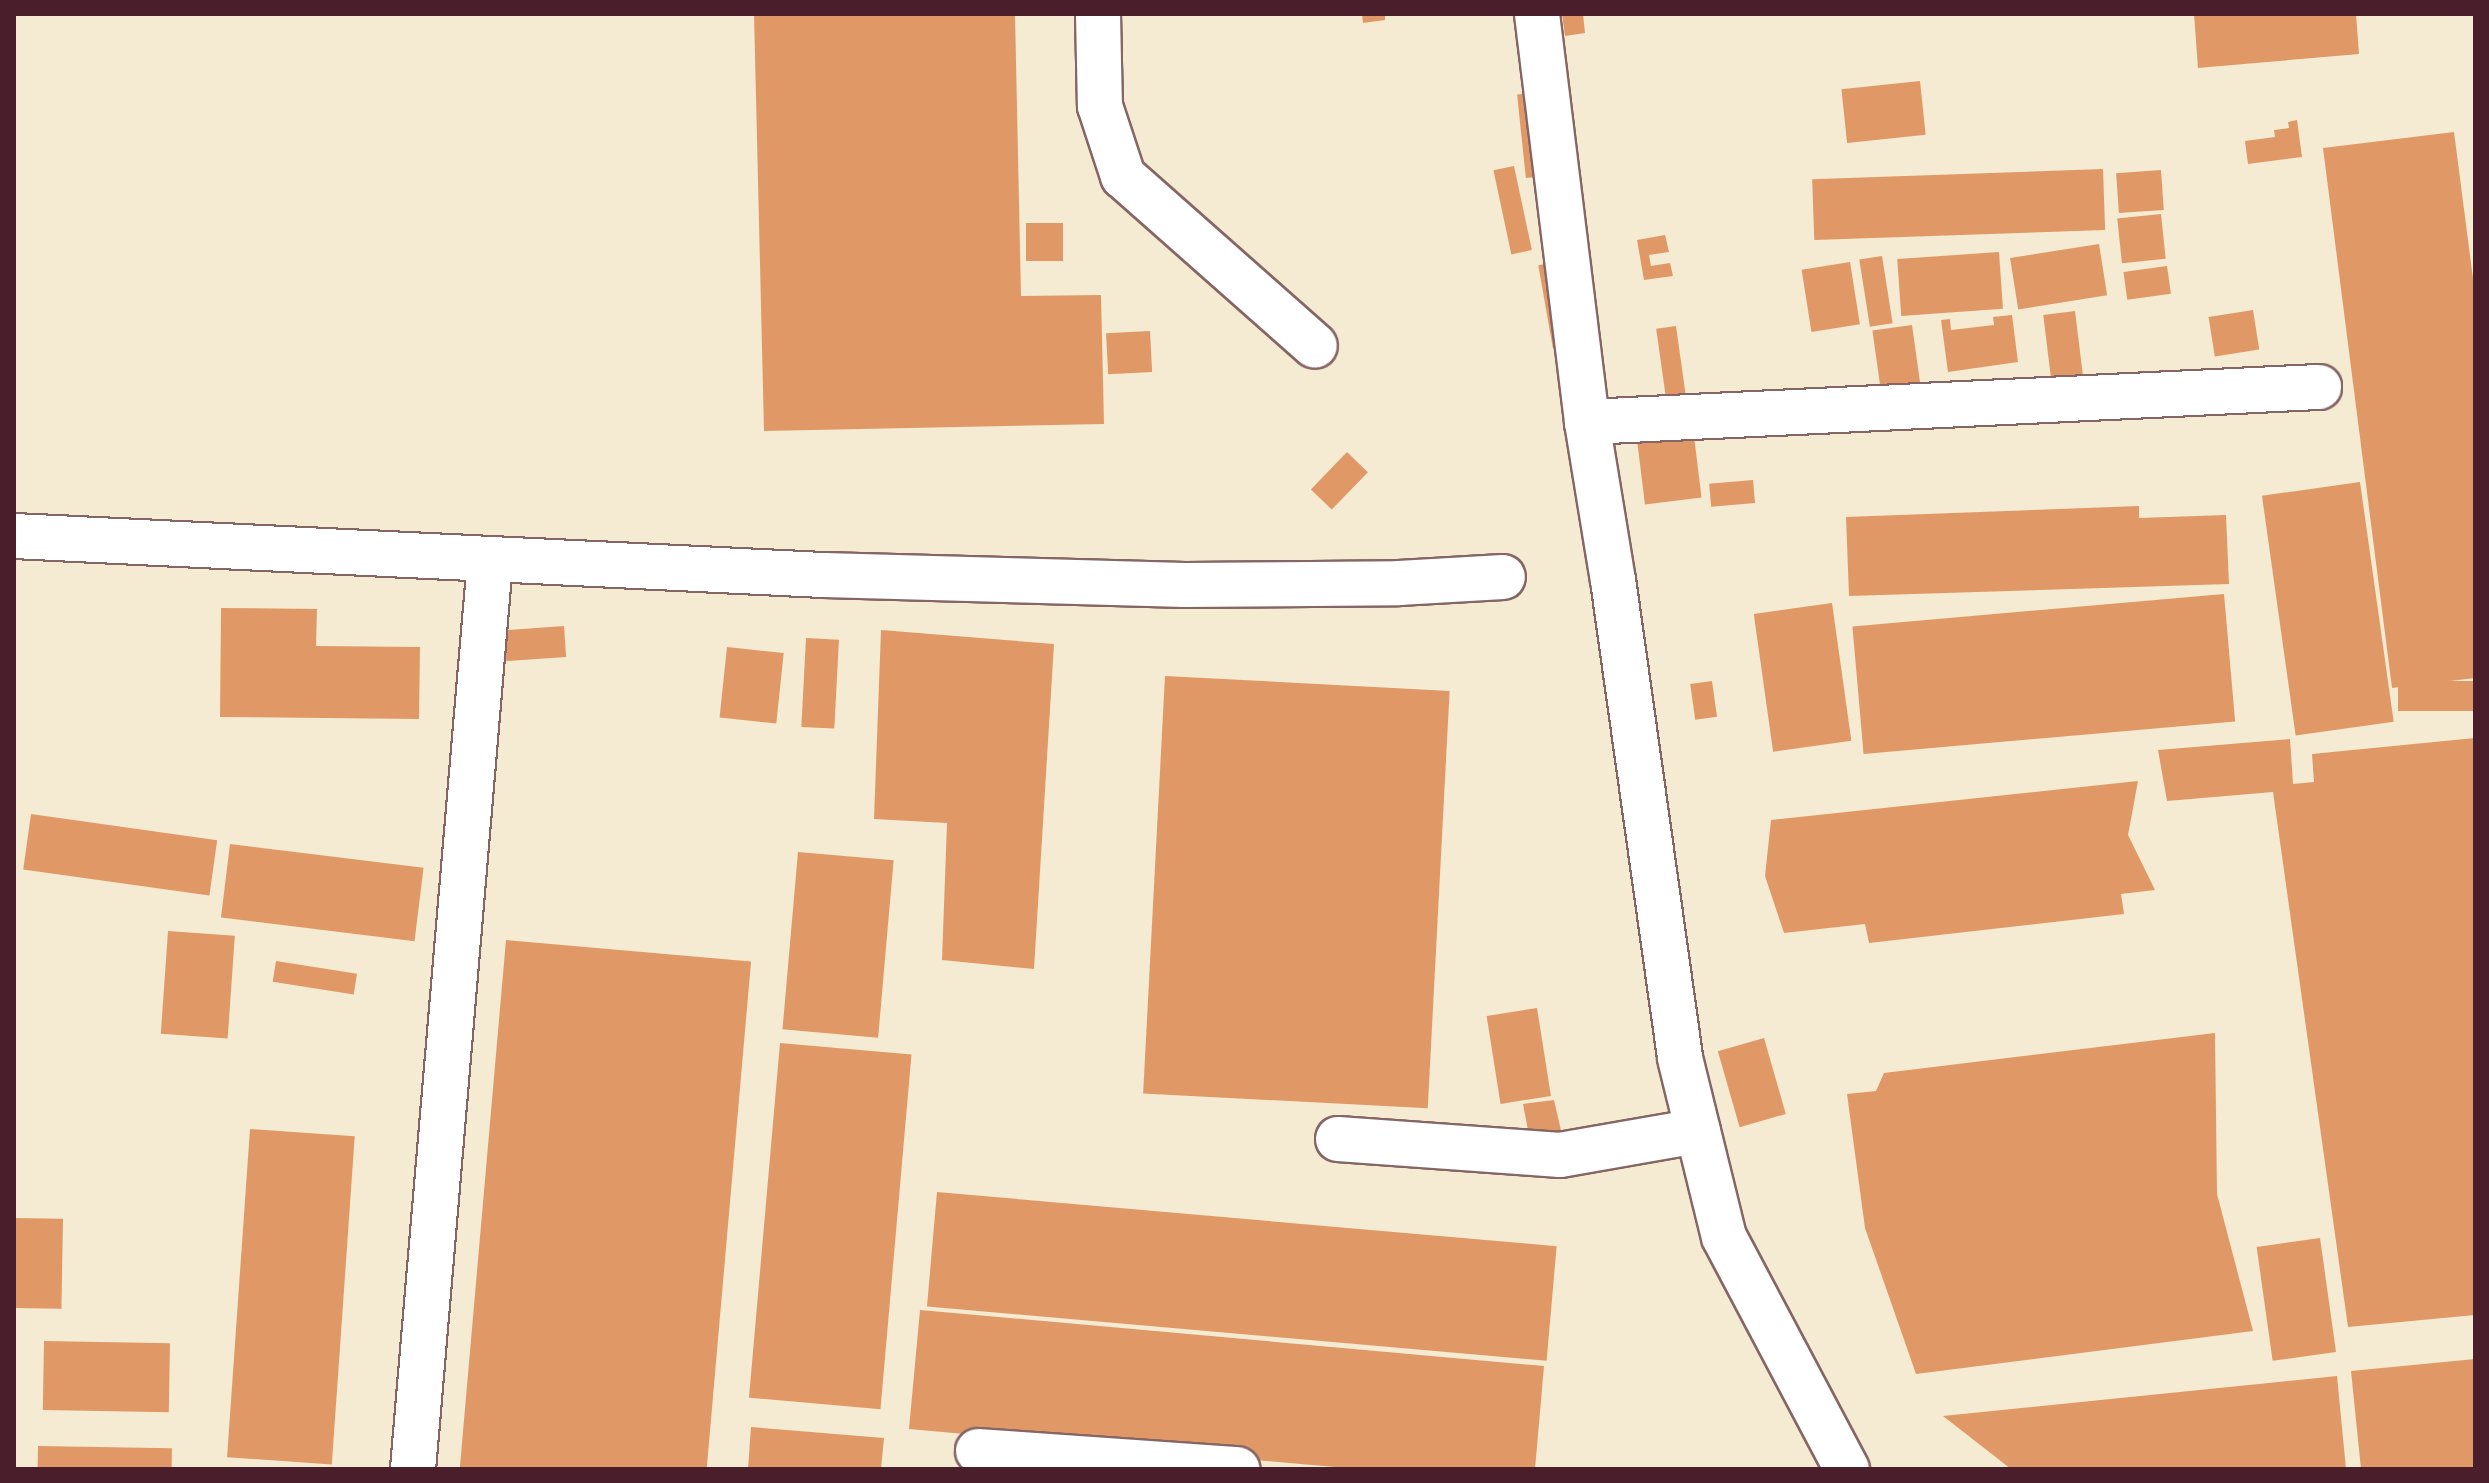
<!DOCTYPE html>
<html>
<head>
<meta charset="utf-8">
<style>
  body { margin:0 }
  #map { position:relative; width:2489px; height:1483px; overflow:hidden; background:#f4ebd2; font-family:"Gochi Hand",sans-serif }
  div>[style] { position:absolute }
  .building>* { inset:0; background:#e09966; transform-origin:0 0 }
  .roads { filter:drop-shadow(2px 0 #866665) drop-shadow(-2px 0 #866665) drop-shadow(0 2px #866665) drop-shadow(0 -2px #866665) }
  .minor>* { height:44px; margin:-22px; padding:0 22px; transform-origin:22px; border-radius:22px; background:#fff }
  span { translate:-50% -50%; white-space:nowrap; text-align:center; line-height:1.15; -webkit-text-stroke:6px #fcf5e5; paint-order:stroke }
  .frame { position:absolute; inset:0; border:16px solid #4a1f2b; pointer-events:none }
</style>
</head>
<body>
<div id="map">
  <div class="building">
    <div style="clip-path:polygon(754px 14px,1015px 14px,1021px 296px,1101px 295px,1104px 424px,764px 431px)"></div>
    <div style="clip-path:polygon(1362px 14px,1385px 14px,1385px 20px,1363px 23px)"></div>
    <div style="clip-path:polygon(1562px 14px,1583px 14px,1585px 33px,1565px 36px)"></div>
    <div style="clip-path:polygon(2194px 14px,2356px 14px,2359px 54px,2198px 68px)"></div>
    <div style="left:1920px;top:81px;width:54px;height:79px;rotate:84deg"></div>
    <div style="left:1532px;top:93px;width:84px;height:15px;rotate:84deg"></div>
    <div style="clip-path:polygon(2297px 120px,2302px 157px,2248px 164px,2245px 141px,2275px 137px,2274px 130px,2289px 128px,2288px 122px)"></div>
    <div style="clip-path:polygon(2454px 132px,2475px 294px,2475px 678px,2392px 688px,2323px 148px)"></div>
    <div style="left:1514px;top:166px;width:86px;height:21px;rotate:78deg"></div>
    <div style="left:2103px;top:169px;width:61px;height:291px;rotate:88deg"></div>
    <div style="left:2161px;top:170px;width:40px;height:45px;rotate:86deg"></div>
    <div style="left:2161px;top:214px;width:45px;height:44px;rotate:84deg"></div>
    <div style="left:1063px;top:223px;width:38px;height:37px;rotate:90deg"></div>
    <div style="clip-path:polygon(1665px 235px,1669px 252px,1649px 255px,1651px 266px,1670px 263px,1673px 276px,1644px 280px,1637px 240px)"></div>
    <div style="left:2099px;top:244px;width:52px;height:90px;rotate:81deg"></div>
    <div style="left:1999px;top:252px;width:57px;height:102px;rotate:86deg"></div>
    <div style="left:1882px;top:256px;width:68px;height:23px;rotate:81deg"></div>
    <div style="left:1557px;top:262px;width:84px;height:19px;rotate:80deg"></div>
    <div style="left:1850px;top:262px;width:63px;height:49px;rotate:81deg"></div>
    <div style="left:2167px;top:266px;width:28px;height:44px;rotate:82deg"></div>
    <div style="left:2253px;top:310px;width:40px;height:45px;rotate:81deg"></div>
    <div style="left:2075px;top:311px;width:66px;height:32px;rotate:83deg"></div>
    <div style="clip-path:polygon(2012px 315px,2018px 362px,1948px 372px,1941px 320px,1950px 319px,1951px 330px,1994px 325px,1993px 317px)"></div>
    <div style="left:1912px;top:325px;width:62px;height:40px;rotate:82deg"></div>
    <div style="left:1676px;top:326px;width:68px;height:20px;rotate:82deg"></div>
    <div style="left:1150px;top:331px;width:41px;height:44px;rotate:87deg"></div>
    <div style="left:1693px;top:428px;width:70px;height:57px;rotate:83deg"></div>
    <div style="left:1347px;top:452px;width:29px;height:52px;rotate:44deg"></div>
    <div style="left:1753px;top:480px;width:23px;height:44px;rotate:85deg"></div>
    <div style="left:2360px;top:482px;width:242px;height:99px;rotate:82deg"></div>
    <div style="clip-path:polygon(2139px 506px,2139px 518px,2226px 515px,2229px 584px,1849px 596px,1846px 517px)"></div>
    <div style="left:2224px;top:594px;width:128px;height:373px;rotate:85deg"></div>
    <div style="left:1832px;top:603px;width:139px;height:79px;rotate:82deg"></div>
    <div style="clip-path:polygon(221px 608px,317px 609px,316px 646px,420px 647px,419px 719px,220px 717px)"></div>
    <div style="left:564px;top:626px;width:31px;height:60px;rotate:86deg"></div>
    <div style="clip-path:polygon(881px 630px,1054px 644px,1034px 969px,942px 960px,947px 823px,874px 819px)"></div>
    <div style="left:806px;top:638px;width:33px;height:89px;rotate:3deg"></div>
    <div style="left:727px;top:647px;width:57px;height:71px;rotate:6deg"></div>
    <div style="left:1165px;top:676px;width:285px;height:418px;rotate:3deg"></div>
    <div style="left:1712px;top:681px;width:36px;height:22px;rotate:82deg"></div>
    <div style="left:2475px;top:681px;width:30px;height:77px;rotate:90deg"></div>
    <div style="clip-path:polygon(2475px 738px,2475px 1315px,2348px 1327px,2273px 792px,2167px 801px,2158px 750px,2290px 739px,2293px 784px,2314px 782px,2312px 754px)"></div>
    <div style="clip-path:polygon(2138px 781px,2128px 835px,2155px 890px,2121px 894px,2124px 914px,1869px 943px,1865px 924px,1784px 933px,1765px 876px,1771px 820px)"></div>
    <div style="left:31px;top:814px;width:188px;height:56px;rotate:8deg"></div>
    <div style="left:230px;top:844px;width:195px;height:74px;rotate:7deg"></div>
    <div style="left:798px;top:852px;width:96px;height:178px;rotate:5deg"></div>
    <div style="left:168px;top:931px;width:67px;height:103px;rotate:4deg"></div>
    <div style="left:506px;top:940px;width:246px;height:531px;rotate:5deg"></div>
    <div style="left:276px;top:961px;width:82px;height:21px;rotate:9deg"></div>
    <div style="left:1537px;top:1008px;width:89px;height:51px;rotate:81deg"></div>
    <div style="clip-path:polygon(2215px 1033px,2217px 1194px,2253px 1331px,1916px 1374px,1865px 1228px,1847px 1094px,1876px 1091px,1884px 1073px)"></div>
    <div style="left:1764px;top:1038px;width:79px;height:48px;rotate:74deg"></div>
    <div style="left:780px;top:1043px;width:132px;height:356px;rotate:5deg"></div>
    <div style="clip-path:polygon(1554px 1100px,1565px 1148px,1532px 1151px,1523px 1104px)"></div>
    <div style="left:250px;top:1129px;width:105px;height:329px;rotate:4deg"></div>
    <div style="left:937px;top:1192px;width:622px;height:115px;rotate:5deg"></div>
    <div style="left:14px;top:1218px;width:49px;height:90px;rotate:1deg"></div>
    <div style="left:2320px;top:1238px;width:115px;height:64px;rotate:82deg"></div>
    <div style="clip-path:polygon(920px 1310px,1544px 1366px,1535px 1469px,1357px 1469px,909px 1429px)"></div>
    <div style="left:44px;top:1341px;width:126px;height:69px;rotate:1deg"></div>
    <div style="clip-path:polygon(2475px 1359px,2475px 1469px,2361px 1469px,2351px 1371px)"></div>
    <div style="clip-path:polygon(2337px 1376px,2346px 1469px,2011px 1469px,1943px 1416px)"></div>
    <div style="clip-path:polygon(751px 1427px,884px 1438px,881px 1469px,748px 1469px)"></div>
    <div style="left:38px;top:1446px;width:134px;height:23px;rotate:1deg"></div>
  </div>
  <div class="roads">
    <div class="minor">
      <div style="left:1098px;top:14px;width:92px;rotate:88.8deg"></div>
      <div style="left:1100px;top:106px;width:74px;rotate:71.8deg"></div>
      <div style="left:1123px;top:176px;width:256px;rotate:41.5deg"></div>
      <div style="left:1537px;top:14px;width:411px;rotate:83deg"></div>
      <div style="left:1587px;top:422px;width:160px;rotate:80.7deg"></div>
      <div style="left:1613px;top:580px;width:483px;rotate:82deg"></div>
      <div style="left:1680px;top:1058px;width:184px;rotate:76.2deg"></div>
      <div style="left:1724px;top:1237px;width:263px;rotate:62.1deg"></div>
      <div style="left:1587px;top:422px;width:733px;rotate:-2.74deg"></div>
      <div style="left:14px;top:536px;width:811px;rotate:2.76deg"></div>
      <div style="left:824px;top:575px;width:361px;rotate:1.6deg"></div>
      <div style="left:1185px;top:585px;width:214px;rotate:-0.5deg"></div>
      <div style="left:1399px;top:583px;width:104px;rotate:-3.3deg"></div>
      <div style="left:1338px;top:1139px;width:223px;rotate:4.1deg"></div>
      <div style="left:1560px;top:1155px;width:140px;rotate:-9.9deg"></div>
      <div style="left:978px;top:1451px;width:260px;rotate:4deg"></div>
      <div style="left:413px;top:1469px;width:911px;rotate:-85.15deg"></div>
    </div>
  </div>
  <div class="frame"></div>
</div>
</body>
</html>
